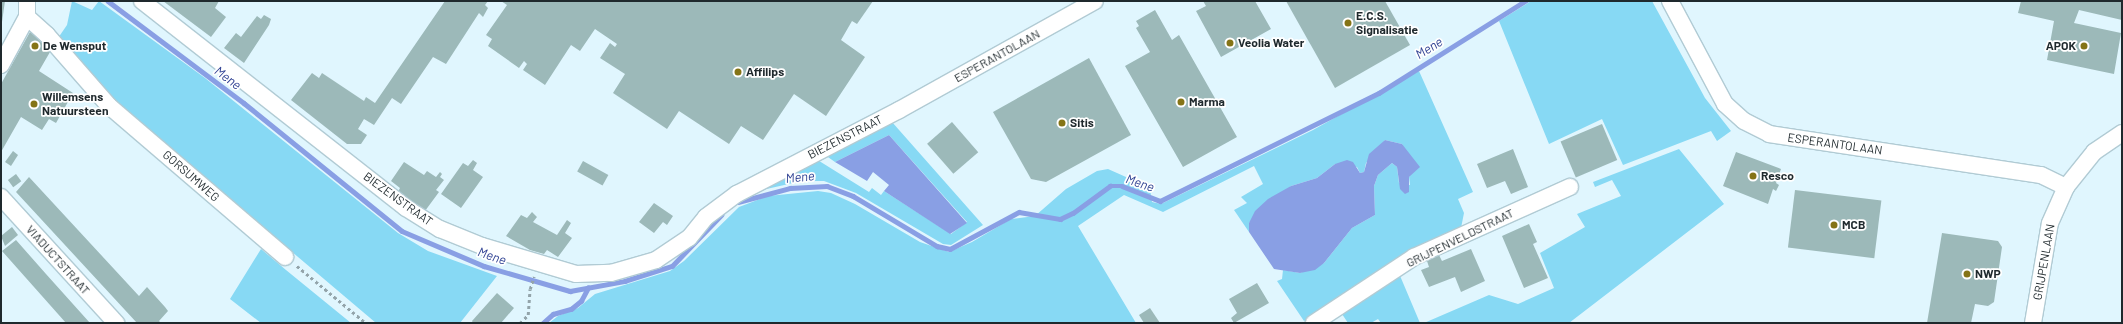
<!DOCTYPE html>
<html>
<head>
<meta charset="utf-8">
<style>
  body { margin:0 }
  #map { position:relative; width:2123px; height:324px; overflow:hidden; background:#e0f6fe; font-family:Barlow,sans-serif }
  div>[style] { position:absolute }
  .green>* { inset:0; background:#87d9f4 }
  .water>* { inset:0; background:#899fe4 }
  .stream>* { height:4.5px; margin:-2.25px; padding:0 2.25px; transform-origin:2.25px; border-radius:2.25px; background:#899fe4 }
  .building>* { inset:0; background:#9cb9b9; transform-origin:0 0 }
  .path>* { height:2.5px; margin-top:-1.25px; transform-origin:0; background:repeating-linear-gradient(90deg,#93a4aa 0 3px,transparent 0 6px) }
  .roads { filter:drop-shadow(1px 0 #b1cbd4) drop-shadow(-1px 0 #b1cbd4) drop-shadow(0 1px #b1cbd4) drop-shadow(0 -1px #b1cbd4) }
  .minor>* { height:16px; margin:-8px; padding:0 8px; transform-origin:8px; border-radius:8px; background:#fff }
  .dots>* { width:11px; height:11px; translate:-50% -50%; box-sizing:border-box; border:2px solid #fff; border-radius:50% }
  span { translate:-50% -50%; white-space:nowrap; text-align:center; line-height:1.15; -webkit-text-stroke:3.5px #fff; paint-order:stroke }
  .poi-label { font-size:12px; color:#1f292d; font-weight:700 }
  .left { translate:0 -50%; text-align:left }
  .right { translate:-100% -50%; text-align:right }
  .street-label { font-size:12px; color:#1f292d }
  .water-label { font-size:13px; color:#314394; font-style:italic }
  .frame { position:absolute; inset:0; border:2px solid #1f292d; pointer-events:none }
</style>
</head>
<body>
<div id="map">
  <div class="green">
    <div style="clip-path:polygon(72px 1px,92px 10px,99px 1px,205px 78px,398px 233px,428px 251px,497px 276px,460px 323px,376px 323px,109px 97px,56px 41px,67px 25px)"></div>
    <div style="clip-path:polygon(1531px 1px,1652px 1px,1705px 98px,1731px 131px,1717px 141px,1711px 131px,1623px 165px,1602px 119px,1549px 144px,1499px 21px)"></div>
    <div style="clip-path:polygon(1419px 71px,1473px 192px,1458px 199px,1464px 213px,1461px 228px,1410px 254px,1304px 321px,1277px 281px,1282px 279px,1283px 270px,1300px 273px,1324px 263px,1352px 228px,1375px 215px,1374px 186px,1378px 175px,1392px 163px,1397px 167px,1399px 183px,1410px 185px,1409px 177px,1414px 170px,1402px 144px,1385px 140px,1366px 163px,1364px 172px,1360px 173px,1357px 167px,1335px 164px,1317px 178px,1291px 186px,1249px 223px,1249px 232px,1234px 210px,1247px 203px,1241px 197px,1263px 184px,1254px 166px,1163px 212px,1124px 195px,1078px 226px,1136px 323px,549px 323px,558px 316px,578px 308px,595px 294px,670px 271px,684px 261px,739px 207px,768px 196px,818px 191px,831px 193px,855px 204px,920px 242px,949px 252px,972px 242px,1011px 219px,1035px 216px,1066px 189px,1097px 171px,1108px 169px,1135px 181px,1150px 189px,1152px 202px,1161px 204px,1313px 130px)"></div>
    <div style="clip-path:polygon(892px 122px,983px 225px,951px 245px,943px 244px,856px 193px,824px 181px,802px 181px,753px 192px,816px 159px,869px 192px,872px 188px,881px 195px,884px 191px,951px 234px,967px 222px,889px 135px,835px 162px,825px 155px)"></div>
    <div style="clip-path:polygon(1679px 149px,1724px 204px,1569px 323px,1424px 323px,1489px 295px,1518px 304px,1554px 288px,1540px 253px,1585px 227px,1577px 214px,1621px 196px,1612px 180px,1595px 187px,1593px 182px)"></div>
    <div style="clip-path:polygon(261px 249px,286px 270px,351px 323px,261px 323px,230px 299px)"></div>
    <div style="clip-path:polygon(1398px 271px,1420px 323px,1381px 323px,1378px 319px,1371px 323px,1348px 323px,1340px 311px)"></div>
  </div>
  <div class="water">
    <div style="clip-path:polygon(889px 135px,967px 223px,950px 234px,884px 191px,889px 185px,873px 172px,867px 181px,835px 162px)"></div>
    <div style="clip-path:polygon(1385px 140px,1402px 144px,1420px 167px,1409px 177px,1409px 192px,1405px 194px,1400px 189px,1397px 167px,1392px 163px,1378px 175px,1374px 186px,1375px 215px,1352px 228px,1324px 263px,1315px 270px,1300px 273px,1274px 269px,1249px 232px,1249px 223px,1255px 211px,1268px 199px,1291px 186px,1317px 178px,1335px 164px,1347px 160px,1353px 162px,1360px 173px,1364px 172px,1369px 154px)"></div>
  </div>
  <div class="stream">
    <div style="left:108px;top:1px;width:170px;rotate:36.9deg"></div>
    <div style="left:244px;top:103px;width:203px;rotate:39deg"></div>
    <div style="left:402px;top:231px;width:89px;rotate:23.1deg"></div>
    <div style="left:484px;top:266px;width:90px;rotate:16.2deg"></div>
    <div style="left:570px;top:291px;width:56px;rotate:-10.3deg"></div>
    <div style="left:625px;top:281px;width:49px;rotate:-17.7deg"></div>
    <div style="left:672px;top:266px;width:71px;rotate:-46.1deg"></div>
    <div style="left:738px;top:202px;width:54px;rotate:-15.1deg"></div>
    <div style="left:790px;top:188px;width:37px;rotate:-3deg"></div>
    <div style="left:827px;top:186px;width:28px;rotate:21deg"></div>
    <div style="left:853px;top:196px;width:98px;rotate:30.8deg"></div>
    <div style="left:937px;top:246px;width:13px;rotate:13deg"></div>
    <div style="left:950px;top:249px;width:78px;rotate:-28.2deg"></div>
    <div style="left:1019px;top:212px;width:42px;rotate:9.7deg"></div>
    <div style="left:1060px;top:219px;width:14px;rotate:-25deg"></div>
    <div style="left:1073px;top:213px;width:46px;rotate:-36.1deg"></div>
    <div style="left:1110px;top:186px;width:12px"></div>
    <div style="left:1122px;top:186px;width:41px;rotate:21.5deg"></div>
    <div style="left:1160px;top:201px;width:244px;rotate:-26.3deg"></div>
    <div style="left:1379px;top:93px;width:173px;rotate:-32.2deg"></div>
    <div style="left:543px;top:323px;width:13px;rotate:-42deg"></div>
    <div style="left:553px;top:314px;width:19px;rotate:-16deg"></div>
    <div style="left:571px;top:309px;width:13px;rotate:-39deg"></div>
    <div style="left:581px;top:301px;width:15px;rotate:-62deg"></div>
  </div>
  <div class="building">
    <div style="clip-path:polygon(1px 1px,5px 1px,2px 22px,1px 22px)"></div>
    <div style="clip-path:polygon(163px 1px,219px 1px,215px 8px,226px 17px,211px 37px)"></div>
    <div style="clip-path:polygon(445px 1px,488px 1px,485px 5px,488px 8px,483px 17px,479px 13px,446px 64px,433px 57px,401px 104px,392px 98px,374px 125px,364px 119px,358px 129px,367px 135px,361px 144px,347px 144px,291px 100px,312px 73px,319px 78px,322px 73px,364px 101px,366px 97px,375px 103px)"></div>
    <div style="clip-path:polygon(501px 1px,873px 1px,857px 24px,852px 21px,841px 40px,865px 57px,826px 116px,794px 94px,763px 140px,741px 126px,729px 144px,679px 111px,667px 129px,613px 93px,625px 74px,600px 58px,610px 43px,615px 47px,617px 44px,595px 29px,580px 51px,571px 45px,545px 85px,523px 70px,527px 64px,524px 61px,519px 68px,488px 46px,492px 39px,486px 35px,507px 5px)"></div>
    <div style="clip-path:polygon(1203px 1px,1255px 1px,1271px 29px,1221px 57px,1196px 11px,1206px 6px)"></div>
    <div style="clip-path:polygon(1286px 1px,1385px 1px,1410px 45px,1335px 88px)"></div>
    <div style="clip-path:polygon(2021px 1px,2122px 1px,2122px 20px,2079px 10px,2074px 23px,2121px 33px,2114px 74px,2047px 60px,2054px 21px,2018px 13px)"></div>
    <div style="clip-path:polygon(1155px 10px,1172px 40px,1179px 35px,1237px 137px,1183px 167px,1125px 66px,1150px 52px,1136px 28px,1139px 26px,1136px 21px)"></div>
    <div style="clip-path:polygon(264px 15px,271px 19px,269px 25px,244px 63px,224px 48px,236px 33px,241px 37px,257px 16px,261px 19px)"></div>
    <div style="clip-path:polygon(30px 32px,43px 39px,50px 52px,39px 71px,73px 93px,56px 123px,49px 119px,42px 130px,21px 117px,1px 152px,1px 84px)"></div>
    <div style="clip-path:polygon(1089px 58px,1131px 135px,1046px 182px,1031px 179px,993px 112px)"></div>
    <div style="left:952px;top:122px;width:40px;height:33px;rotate:49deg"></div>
    <div style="left:1602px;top:124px;width:39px;height:45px;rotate:67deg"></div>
    <div style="clip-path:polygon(1513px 149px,1528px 187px,1511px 194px,1505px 181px,1487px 188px,1477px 164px)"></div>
    <div style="clip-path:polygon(13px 151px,18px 155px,11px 166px,5px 162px)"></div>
    <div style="clip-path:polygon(1736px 152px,1781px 169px,1776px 183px,1779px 185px,1776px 191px,1773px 189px,1768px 204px,1723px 186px)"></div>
    <div style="clip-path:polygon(473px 160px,477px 163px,473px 170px,483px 177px,461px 208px,441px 194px,463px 163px,468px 166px)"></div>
    <div style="left:583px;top:161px;width:29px;height:12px;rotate:29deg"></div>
    <div style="clip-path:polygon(404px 162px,424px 175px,427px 171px,436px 177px,440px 172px,442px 174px,440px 177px,444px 180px,436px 190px,439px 192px,425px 211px,398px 192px,400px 188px,391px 181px)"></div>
    <div style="left:16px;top:174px;width:9px;height:10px;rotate:54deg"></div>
    <div style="clip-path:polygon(29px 177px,139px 296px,147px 287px,165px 307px,168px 311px,159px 321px,161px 323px,137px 323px,16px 192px)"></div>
    <div style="left:1795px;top:190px;width:87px;height:58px;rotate:7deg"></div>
    <div style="clip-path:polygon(654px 203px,673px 216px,667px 225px,663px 222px,654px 233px,639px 222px)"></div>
    <div style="clip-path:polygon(532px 212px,537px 217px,533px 222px,557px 235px,567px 220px,571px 223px,565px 233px,572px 238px,558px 257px,547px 250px,544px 254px,530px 250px,506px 236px,521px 215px,527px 218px)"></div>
    <div style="clip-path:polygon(1529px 224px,1537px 242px,1533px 244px,1548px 278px,1524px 288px,1502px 236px)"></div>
    <div style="clip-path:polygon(12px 227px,18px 235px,5px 246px,1px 236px)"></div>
    <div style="clip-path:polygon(1942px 233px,1998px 241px,2002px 247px,1994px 302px,1988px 306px,1975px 304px,1971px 323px,1927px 323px)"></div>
    <div style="clip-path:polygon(16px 240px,46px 274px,90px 323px,66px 323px,2px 251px)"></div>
    <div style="clip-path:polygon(1471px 249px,1485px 281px,1461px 292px,1455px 277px,1429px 287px,1421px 270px,1429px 267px,1427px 261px,1439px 255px,1442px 261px)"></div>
    <div style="clip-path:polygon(1257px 283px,1269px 303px,1234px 323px,1231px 318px,1237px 313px,1229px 299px)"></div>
    <div style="clip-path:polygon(497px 293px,514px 308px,501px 323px,473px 323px,472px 321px)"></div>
    <div style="clip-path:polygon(1150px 308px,1160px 323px,1144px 323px,1139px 315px)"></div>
  </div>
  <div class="path">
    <div style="left:297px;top:266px;width:89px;rotate:39.6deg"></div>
    <div style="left:520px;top:323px;width:11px;rotate:-45deg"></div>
    <div style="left:528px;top:315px;width:26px;rotate:-86deg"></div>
    <div style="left:530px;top:289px;width:13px;rotate:-72deg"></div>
  </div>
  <div class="roads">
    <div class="minor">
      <div style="left:142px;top:1px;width:335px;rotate:38.1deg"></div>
      <div style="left:406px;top:208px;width:40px;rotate:32deg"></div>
      <div style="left:440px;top:229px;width:45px;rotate:22deg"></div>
      <div style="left:482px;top:246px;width:98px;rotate:16.6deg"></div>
      <div style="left:576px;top:274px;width:35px;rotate:-2deg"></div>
      <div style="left:611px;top:273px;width:47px;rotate:-16.1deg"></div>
      <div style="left:656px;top:260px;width:40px;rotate:-34deg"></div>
      <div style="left:689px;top:238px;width:27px;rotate:-51deg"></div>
      <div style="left:706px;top:217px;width:39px;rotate:-37deg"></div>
      <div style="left:737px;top:194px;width:182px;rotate:-27.4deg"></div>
      <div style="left:899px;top:110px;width:224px;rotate:-29.1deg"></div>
      <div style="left:1670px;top:1px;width:117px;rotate:61.9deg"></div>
      <div style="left:1725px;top:104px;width:25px;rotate:42deg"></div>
      <div style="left:1744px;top:121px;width:28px;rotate:27deg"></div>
      <div style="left:1769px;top:134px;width:275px;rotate:8.6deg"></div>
      <div style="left:2041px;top:175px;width:28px;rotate:26deg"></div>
      <div style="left:27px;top:17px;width:27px;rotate:42deg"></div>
      <div style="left:47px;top:35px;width:94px;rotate:48.9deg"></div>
      <div style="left:109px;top:106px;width:232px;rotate:40.6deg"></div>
      <div style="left:1px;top:65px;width:55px;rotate:-61.6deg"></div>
      <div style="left:27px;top:17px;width:16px;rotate:-90deg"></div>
      <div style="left:1px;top:197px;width:171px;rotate:47.6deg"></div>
      <div style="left:1314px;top:323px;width:120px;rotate:-33.4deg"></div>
      <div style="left:1414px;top:257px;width:171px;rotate:-24.2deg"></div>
      <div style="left:2033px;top:323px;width:101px;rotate:-80.4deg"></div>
      <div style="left:2050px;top:223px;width:39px;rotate:-66deg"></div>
      <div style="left:2066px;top:187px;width:45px;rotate:-51.3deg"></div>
      <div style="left:2094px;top:152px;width:34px;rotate:-34deg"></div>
    </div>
  </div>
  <div class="dots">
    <div style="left:1348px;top:23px;background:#857416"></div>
    <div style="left:1230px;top:43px;background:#857416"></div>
    <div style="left:35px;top:46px;background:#857416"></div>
    <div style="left:2084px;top:46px;background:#857416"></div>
    <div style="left:738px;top:72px;background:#857416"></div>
    <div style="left:1181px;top:102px;background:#857416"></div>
    <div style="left:34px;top:104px;background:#857416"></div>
    <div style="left:1062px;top:123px;background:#857416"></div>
    <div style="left:1753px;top:176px;background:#857416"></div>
    <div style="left:1834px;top:225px;background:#857416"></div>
    <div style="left:1967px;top:274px;background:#857416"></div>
  </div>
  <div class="poi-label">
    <span class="left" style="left:1356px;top:23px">E.C.S.<br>Signalisatie</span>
    <span class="left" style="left:1238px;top:43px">Veolia Water</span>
    <span class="left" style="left:43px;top:46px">De Wensput</span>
    <span class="right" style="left:2076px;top:46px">APOK</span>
    <span class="left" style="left:746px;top:72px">Affilips</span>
    <span class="left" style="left:42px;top:104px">Willemsens<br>Natuursteen</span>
    <span class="left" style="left:1189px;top:102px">Marma</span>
    <span class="left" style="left:1070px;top:123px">Sitis</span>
    <span class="left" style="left:1761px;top:176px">Resco</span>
    <span class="left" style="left:1842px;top:225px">MCB</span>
    <span class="left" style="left:1975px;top:274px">NWP</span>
  </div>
  <div class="street-label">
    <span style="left:997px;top:56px;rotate:-29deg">ESPERANTOLAAN</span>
    <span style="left:845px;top:137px;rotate:-27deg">BIEZENSTRAAT</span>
    <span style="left:1835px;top:144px;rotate:8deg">ESPERANTOLAAN</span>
    <span style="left:191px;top:176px;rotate:41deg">GORSUMWEG</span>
    <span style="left:398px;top:199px;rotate:36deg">BIEZENSTRAAT</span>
    <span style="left:1460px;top:238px;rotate:-26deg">GRIJPENVELDSTRAAT</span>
    <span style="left:58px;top:260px;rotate:48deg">VIADUCTSTRAAT</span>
    <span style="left:2044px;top:262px;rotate:-80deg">GRIJPENLAAN</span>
  </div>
  <div class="water-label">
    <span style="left:1429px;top:48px;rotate:-32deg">Mene</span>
    <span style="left:228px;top:78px;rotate:37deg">Mene</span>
    <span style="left:800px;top:177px;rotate:-6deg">Mene</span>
    <span style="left:1140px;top:183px;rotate:19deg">Mene</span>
    <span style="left:492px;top:256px;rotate:19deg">Mene</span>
  </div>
  <div class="frame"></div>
</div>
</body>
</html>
